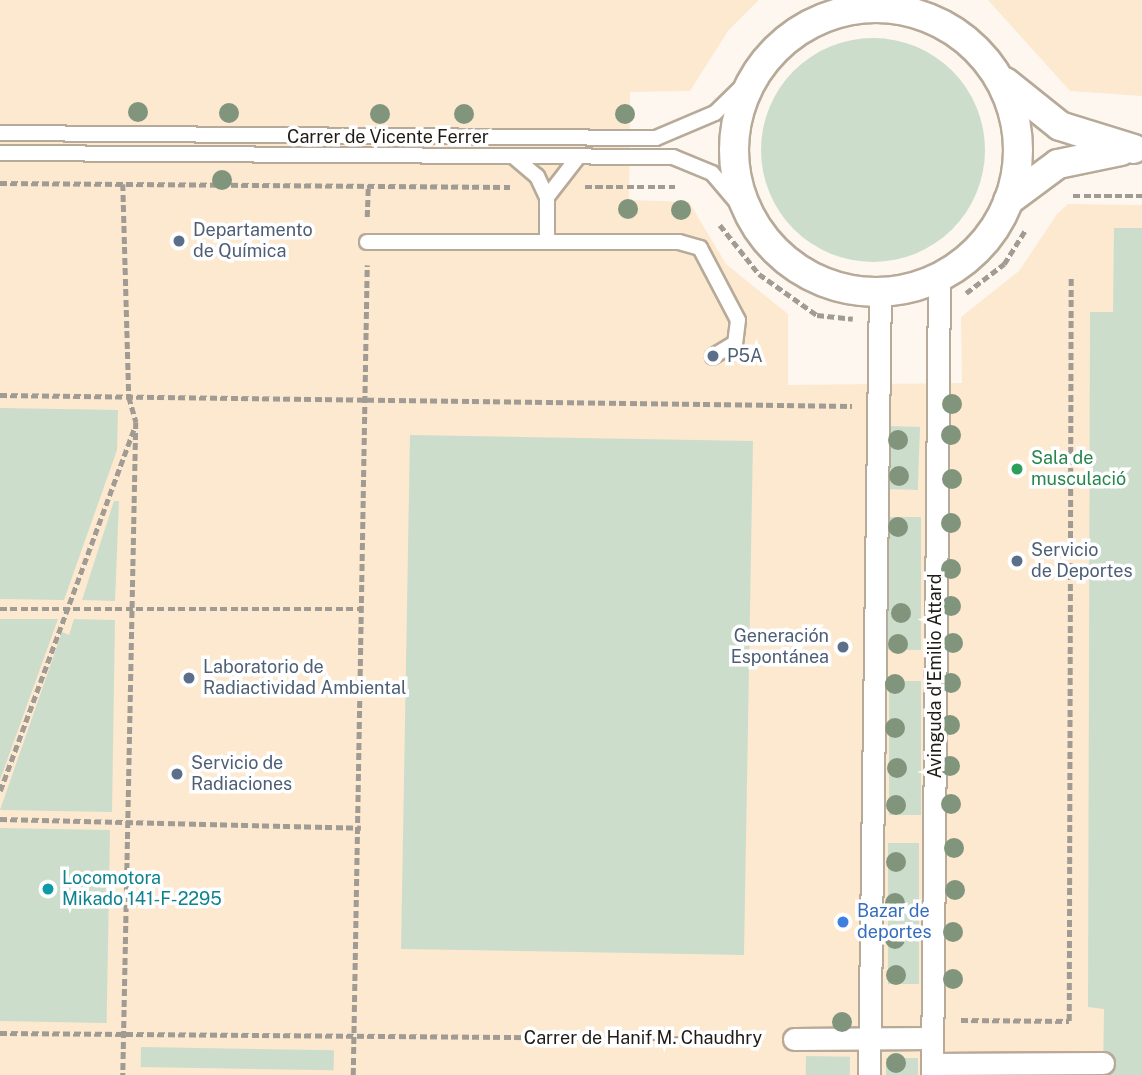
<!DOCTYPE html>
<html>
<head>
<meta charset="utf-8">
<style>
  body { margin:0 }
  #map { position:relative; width:1142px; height:1075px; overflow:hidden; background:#fdf7ef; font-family:"Public Sans",sans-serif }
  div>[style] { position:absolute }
  .built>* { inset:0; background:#fce9d0 }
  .green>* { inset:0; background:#cdc; transform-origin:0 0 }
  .round { border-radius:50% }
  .path>* { height:4.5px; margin-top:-2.25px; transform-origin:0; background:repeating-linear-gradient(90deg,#a09b93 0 7px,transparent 0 10.5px) }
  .roads { filter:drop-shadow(2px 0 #b7aa98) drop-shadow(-2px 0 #b7aa98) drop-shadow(0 2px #b7aa98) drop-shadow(0 -2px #b7aa98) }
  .service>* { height:14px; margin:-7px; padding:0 7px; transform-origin:7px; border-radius:7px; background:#fff }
  .pedestrian>* { height:21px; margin:-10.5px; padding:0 10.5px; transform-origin:10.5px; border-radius:10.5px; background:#fff }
  .minor>* { height:28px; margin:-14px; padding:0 14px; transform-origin:14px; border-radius:14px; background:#fff }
  .minor>.ring { margin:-14px; padding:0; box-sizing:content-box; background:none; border:28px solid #fff; border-radius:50% }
  .trees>* { width:20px; height:20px; margin:-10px; border-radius:50%; background:#81957d }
  .dots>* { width:19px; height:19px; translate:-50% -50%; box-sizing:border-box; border:4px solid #fff; border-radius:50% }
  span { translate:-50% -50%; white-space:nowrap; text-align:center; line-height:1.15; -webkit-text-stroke:7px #fff; paint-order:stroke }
  .street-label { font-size:18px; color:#201b14 }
  .service-label { font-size:18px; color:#4e5e75 }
  .left { translate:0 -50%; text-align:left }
  .right { translate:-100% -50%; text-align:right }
  .leisure-label { font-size:18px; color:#27864d }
  .culture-label { font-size:18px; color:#0d838f }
  .shop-label { font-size:18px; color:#366cbe }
</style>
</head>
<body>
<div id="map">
  <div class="built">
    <div style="clip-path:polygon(0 0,759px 0,728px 31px,690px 91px,630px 92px,629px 200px,689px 202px,726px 264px,788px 314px,788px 385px,962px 383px,961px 317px,1019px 271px,1057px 214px,1068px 204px,1142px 205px,1142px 1075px,0 1075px)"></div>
    <div style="clip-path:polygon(988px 0,1142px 0,1142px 96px,1070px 91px)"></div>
  </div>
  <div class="green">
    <div class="round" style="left:761px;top:38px;width:224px;height:224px"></div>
    <div style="clip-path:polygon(1114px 228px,1142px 228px,1142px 1075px,1103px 1075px,1104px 1009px,1088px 1007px,1090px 312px,1113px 312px)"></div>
    <div style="clip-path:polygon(0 408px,118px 410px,117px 450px,64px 600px,0 599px)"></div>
    <div style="left:889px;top:426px;width:31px;height:63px;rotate:2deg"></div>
    <div style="left:410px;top:435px;width:343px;height:514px;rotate:1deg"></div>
    <div style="clip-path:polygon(114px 501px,119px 501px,115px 601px,82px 600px)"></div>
    <div style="left:887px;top:517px;width:34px;height:133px"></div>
    <div style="clip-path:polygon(0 619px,58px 619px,0 780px)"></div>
    <div style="clip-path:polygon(74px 619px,115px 620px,112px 812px,0 810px,62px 632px,69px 635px)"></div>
    <div style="left:889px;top:681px;width:32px;height:134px"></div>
    <div style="left:0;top:828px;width:110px;height:193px;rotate:1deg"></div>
    <div style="left:888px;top:843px;width:31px;height:141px"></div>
    <div style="left:141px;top:1047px;width:193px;height:20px;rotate:1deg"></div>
    <div style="left:806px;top:1056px;width:44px;height:19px;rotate:1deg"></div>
    <div style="left:886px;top:1058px;width:32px;height:17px"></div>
  </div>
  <div class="path">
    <div style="left:0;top:183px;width:510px;rotate:0.45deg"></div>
    <div style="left:123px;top:184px;width:213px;rotate:88.4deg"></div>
    <div style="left:129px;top:397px;width:26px;rotate:74deg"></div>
    <div style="left:136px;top:422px;width:653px;rotate:91.14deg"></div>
    <div style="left:585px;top:187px;width:90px"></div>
    <div style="left:1073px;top:196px;width:69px"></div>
    <div style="left:367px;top:217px;width:30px;rotate:-88deg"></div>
    <div style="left:720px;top:225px;width:63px;rotate:51.5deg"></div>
    <div style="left:759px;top:274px;width:71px;rotate:35.3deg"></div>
    <div style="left:817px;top:315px;width:36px;rotate:6deg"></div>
    <div style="left:966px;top:293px;width:48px;rotate:-37.3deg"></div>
    <div style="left:1004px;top:264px;width:41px;rotate:-57.8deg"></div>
    <div style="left:0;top:395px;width:852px;rotate:0.74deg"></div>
    <div style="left:0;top:609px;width:363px"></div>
    <div style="left:0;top:791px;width:387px;rotate:-69.7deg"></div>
    <div style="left:0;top:819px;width:361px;rotate:1.4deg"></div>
    <div style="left:961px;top:1020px;width:108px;rotate:0.5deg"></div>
    <div style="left:1069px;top:1021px;width:744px;rotate:-89.85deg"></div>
    <div style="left:0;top:1033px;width:766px;rotate:0.45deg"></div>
    <div style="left:353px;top:1075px;width:810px;rotate:-89.01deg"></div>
  </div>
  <div class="roads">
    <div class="service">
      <div style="left:0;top:133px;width:656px;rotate:0.44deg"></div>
      <div style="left:656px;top:138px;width:64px;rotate:-23deg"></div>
      <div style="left:715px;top:113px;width:54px;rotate:-44.3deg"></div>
      <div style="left:0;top:153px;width:673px;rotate:0.34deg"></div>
      <div style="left:673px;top:157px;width:42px;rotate:22.3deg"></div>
      <div style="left:712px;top:173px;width:59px;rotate:49.8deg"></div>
      <div style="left:514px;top:157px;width:30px;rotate:40deg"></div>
      <div style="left:537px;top:176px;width:23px;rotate:65deg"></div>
      <div style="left:547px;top:197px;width:44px;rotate:90deg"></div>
      <div style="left:547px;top:197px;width:51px;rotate:-52.2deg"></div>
      <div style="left:367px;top:242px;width:312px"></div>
      <div style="left:679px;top:242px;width:22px;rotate:16deg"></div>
      <div style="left:700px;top:248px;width:81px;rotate:62.2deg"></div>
      <div style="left:738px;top:320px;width:23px;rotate:97deg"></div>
      <div style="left:735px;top:343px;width:26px;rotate:149deg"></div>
    </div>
    <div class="pedestrian">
      <div style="left:794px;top:1039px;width:138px;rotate:-0.4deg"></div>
      <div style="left:932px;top:1064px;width:171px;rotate:-0.3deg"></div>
      <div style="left:869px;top:1075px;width:783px;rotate:-89.2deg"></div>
      <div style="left:932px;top:1075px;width:798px;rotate:-89.5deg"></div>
    </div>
    <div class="minor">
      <div class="ring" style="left:734px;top:8px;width:256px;height:256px"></div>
      <div style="left:1005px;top:82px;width:70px;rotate:38.7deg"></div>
      <div style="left:1060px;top:126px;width:77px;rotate:17.3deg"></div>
      <div style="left:1008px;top:201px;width:62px;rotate:-36.5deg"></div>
      <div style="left:1058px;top:164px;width:64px;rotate:-11.7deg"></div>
    </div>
  </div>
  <div class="trees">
    <div style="left:138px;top:112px"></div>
    <div style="left:229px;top:113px"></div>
    <div style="left:380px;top:114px"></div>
    <div style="left:464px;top:114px"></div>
    <div style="left:625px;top:114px"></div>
    <div style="left:222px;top:180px"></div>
    <div style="left:628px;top:209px"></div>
    <div style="left:681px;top:210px"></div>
    <div style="left:952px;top:404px"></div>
    <div style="left:951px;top:435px"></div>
    <div style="left:898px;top:440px"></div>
    <div style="left:899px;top:476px"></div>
    <div style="left:952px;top:479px"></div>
    <div style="left:951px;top:523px"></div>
    <div style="left:898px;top:527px"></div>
    <div style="left:951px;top:569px"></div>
    <div style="left:951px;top:606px"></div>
    <div style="left:901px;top:613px"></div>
    <div style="left:953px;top:643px"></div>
    <div style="left:898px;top:644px"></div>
    <div style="left:951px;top:683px"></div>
    <div style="left:895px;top:684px"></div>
    <div style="left:950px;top:725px"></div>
    <div style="left:895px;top:728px"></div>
    <div style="left:950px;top:766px"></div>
    <div style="left:897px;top:768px"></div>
    <div style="left:951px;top:804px"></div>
    <div style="left:896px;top:805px"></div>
    <div style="left:954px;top:848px"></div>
    <div style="left:896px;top:862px"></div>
    <div style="left:955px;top:890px"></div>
    <div style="left:895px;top:903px"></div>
    <div style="left:953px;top:932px"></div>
    <div style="left:895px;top:939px"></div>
    <div style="left:896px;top:975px"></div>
    <div style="left:953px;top:979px"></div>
    <div style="left:842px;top:1022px"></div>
    <div style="left:896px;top:1063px"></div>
  </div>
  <div class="dots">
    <div style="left:179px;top:241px;background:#5c6f8a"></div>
    <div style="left:713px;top:356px;background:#5c6f8a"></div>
    <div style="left:1017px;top:469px;background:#2e9e5b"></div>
    <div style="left:1017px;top:561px;background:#5c6f8a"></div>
    <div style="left:843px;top:647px;background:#5c6f8a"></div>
    <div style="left:189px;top:678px;background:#5c6f8a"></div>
    <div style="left:177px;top:774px;background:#5c6f8a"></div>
    <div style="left:48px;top:889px;background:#0f9aa8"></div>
    <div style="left:843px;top:922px;background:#3f7fe0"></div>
  </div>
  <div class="street-label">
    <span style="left:388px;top:137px">Carrer de Vicente Ferrer</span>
    <span style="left:935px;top:676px;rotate:-90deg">Avinguda d'Emilio Attard</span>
    <span style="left:643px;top:1038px">Carrer de Hanif M. Chaudhry</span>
  </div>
  <div class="service-label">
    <span class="left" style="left:193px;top:241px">Departamento<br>de Química</span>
    <span class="left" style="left:727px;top:356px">P5A</span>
    <span class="left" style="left:1031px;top:561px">Servicio<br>de Deportes</span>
    <span class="right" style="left:829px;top:647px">Generación<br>Espontánea</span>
    <span class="left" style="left:203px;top:678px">Laboratorio de<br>Radiactividad Ambiental</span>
    <span class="left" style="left:191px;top:774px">Servicio de<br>Radiaciones</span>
  </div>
  <div class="leisure-label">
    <span class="left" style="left:1031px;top:469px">Sala de<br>musculació</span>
  </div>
  <div class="culture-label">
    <span class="left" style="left:62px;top:889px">Locomotora<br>Mikado 141-F-2295</span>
  </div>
  <div class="shop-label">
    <span class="left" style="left:857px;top:922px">Bazar de<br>deportes</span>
  </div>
</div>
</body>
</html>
